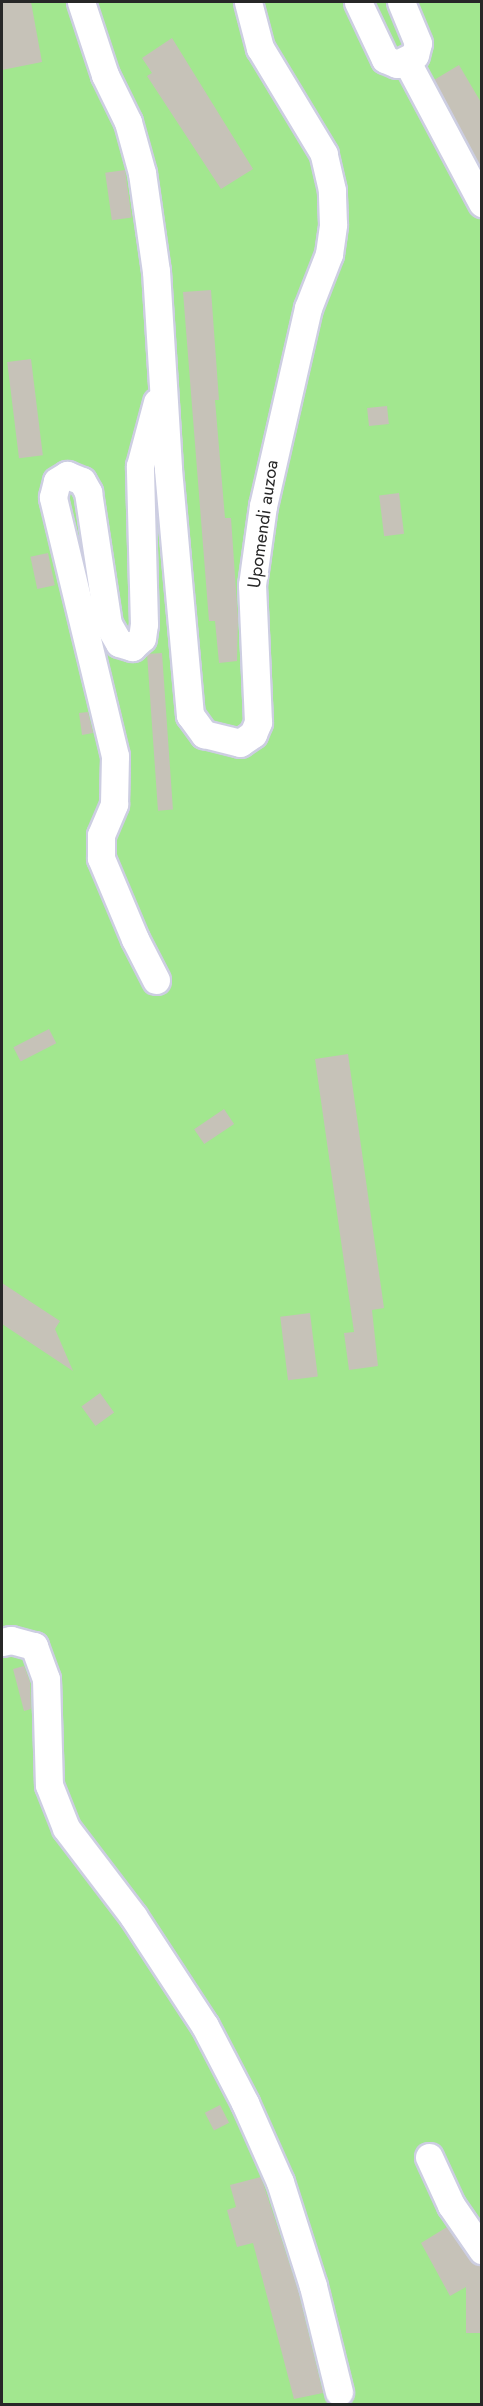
<!DOCTYPE html>
<html>
<head>
<meta charset="utf-8">
<style>
  body { margin:0 }
  #map { position:relative; width:483px; height:2406px; overflow:hidden; background:#ebe5d7; font-family:Jost,sans-serif }
  div>[style] { position:absolute }
  .green>* { inset:0; background:#a2e78f; transform-origin:0 0 }
  .building>* { inset:0; background:#c6c2b8; transform-origin:0 0 }
  .roads { filter:drop-shadow(2px 0 #cdcee2) drop-shadow(-2px 0 #cdcee2) drop-shadow(0 2px #cdcee2) drop-shadow(0 -2px #cdcee2) }
  .minor>* { height:27px; margin:-13.5px; padding:0 13.5px; transform-origin:13.5px; border-radius:13.5px; background:#fff }
  span { translate:-50% -50%; white-space:nowrap; text-align:center; line-height:1.15; -webkit-text-stroke:5px #fff; paint-order:stroke }
  .street-label { font-size:18px; color:#272727 }
  .frame { position:absolute; inset:0; border:3px solid #272727; pointer-events:none }
</style>
</head>
<body>
<div id="map">
  <div class="green">
    <div style="left:2px;top:2px;width:479px;height:2402px"></div>
  </div>
  <div class="building">
    <div style="clip-path:polygon(2px 2px,31px 2px,42px 62px,2px 70px)"></div>
    <div style="clip-path:polygon(172px 38px,253px 169px,221px 189px,147px 76px,152px 73px,142px 58px)"></div>
    <div style="clip-path:polygon(459px 65px,482px 104px,482px 169px,434px 80px)"></div>
    <div style="left:125px;top:170px;width:48px;height:20px;rotate:82deg"></div>
    <div style="clip-path:polygon(211px 290px,219px 400px,215px 400px,225px 518px,231px 518px,238px 619px,237px 661px,219px 663px,215px 621px,209px 621px,183px 292px)"></div>
    <div style="left:31px;top:359px;width:97px;height:24px;rotate:83deg"></div>
    <div style="left:387px;top:406px;width:18px;height:20px;rotate:84deg"></div>
    <div style="left:399px;top:493px;width:41px;height:20px;rotate:83deg"></div>
    <div style="left:48px;top:553px;width:33px;height:18px;rotate:78deg"></div>
    <div style="left:162px;top:653px;width:157px;height:15px;rotate:86deg"></div>
    <div style="clip-path:polygon(88px 712px,93px 733px,82px 735px,79px 713px)"></div>
    <div style="left:49px;top:1029px;width:16px;height:40px;rotate:63deg"></div>
    <div style="clip-path:polygon(348px 1054px,384px 1308px,372px 1310px,378px 1366px,349px 1370px,344px 1333px,354px 1332px,315px 1059px)"></div>
    <div style="left:224px;top:1109px;width:18px;height:36px;rotate:56deg"></div>
    <div style="clip-path:polygon(2px 1283px,60px 1321px,55px 1329px,73px 1371px,2px 1324px)"></div>
    <div style="left:310px;top:1313px;width:64px;height:30px;rotate:83deg"></div>
    <div style="left:100px;top:1393px;width:24px;height:23px;rotate:54deg"></div>
    <div style="clip-path:polygon(24px 1666px,30px 1682px,31px 1709px,24px 1711px,13px 1669px)"></div>
    <div style="left:220px;top:2105px;width:20px;height:17px;rotate:63deg"></div>
    <div style="clip-path:polygon(261px 2177px,298px 2290px,323px 2393px,294px 2399px,253px 2243px,237px 2247px,227px 2210px,236px 2207px,230px 2185px)"></div>
    <div style="clip-path:polygon(447px 2227px,475px 2265px,482px 2265px,482px 2333px,466px 2333px,466px 2287px,450px 2296px,421px 2243px)"></div>
  </div>
  <div class="roads">
    <div class="minor">
      <div style="left:81px;top:2px;width:77px;rotate:71.8deg"></div>
      <div style="left:105px;top:75px;width:52px;rotate:63.9deg"></div>
      <div style="left:128px;top:122px;width:53px;rotate:74.6deg"></div>
      <div style="left:142px;top:173px;width:99px;rotate:81.9deg"></div>
      <div style="left:156px;top:271px;width:198px;rotate:86.5deg"></div>
      <div style="left:168px;top:469px;width:247px;rotate:84.9deg"></div>
      <div style="left:190px;top:715px;width:24px;rotate:54deg"></div>
      <div style="left:204px;top:734px;width:37px;rotate:14deg"></div>
      <div style="left:240px;top:743px;width:16px;rotate:-35deg"></div>
      <div style="left:253px;top:734px;width:13px;rotate:-67deg"></div>
      <div style="left:258px;top:722px;width:137px;rotate:-92.5deg"></div>
      <div style="left:252px;top:585px;width:80px;rotate:-82.1deg"></div>
      <div style="left:263px;top:506px;width:203px;rotate:-77.2deg"></div>
      <div style="left:308px;top:308px;width:58px;rotate:-68.7deg"></div>
      <div style="left:329px;top:254px;width:30px;rotate:-82deg"></div>
      <div style="left:333px;top:224px;width:34px;rotate:-92deg"></div>
      <div style="left:332px;top:190px;width:37px;rotate:-103deg"></div>
      <div style="left:324px;top:154px;width:124px;rotate:-121.1deg"></div>
      <div style="left:260px;top:48px;width:48px;rotate:-104.6deg"></div>
      <div style="left:358px;top:2px;width:63px;rotate:64.7deg"></div>
      <div style="left:385px;top:59px;width:13px;rotate:23deg"></div>
      <div style="left:397px;top:64px;width:20px;rotate:-27deg"></div>
      <div style="left:415px;top:55px;width:12px;rotate:-76deg"></div>
      <div style="left:418px;top:43px;width:44px;rotate:-112.5deg"></div>
      <div style="left:407px;top:62px;width:160px;rotate:62deg"></div>
      <div style="left:156px;top:980px;width:46px;rotate:-117.1deg"></div>
      <div style="left:135px;top:939px;width:88px;rotate:-112.8deg"></div>
      <div style="left:101px;top:858px;width:23px;rotate:-90deg"></div>
      <div style="left:101px;top:835px;width:34px;rotate:-67deg"></div>
      <div style="left:114px;top:804px;width:48px;rotate:-88.8deg"></div>
      <div style="left:115px;top:756px;width:266px;rotate:-103.5deg"></div>
      <div style="left:53px;top:497px;width:16px;rotate:-76deg"></div>
      <div style="left:57px;top:481px;width:12px;rotate:-31deg"></div>
      <div style="left:67px;top:475px;width:16px;rotate:22deg"></div>
      <div style="left:82px;top:481px;width:13px;rotate:61deg"></div>
      <div style="left:88px;top:492px;width:134px;rotate:81.4deg"></div>
      <div style="left:108px;top:624px;width:22px;rotate:60deg"></div>
      <div style="left:119px;top:643px;width:14px;rotate:17deg"></div>
      <div style="left:132px;top:647px;width:13px;rotate:-42deg"></div>
      <div style="left:142px;top:638px;width:14px;rotate:-82deg"></div>
      <div style="left:144px;top:624px;width:158px;rotate:-91.5deg"></div>
      <div style="left:140px;top:466px;width:66px;rotate:-75.1deg"></div>
      <div style="left:2px;top:1642px;width:9px;rotate:-13deg"></div>
      <div style="left:11px;top:1640px;width:24px;rotate:15deg"></div>
      <div style="left:34px;top:1646px;width:35px;rotate:70deg"></div>
      <div style="left:46px;top:1679px;width:106px;rotate:88.4deg"></div>
      <div style="left:49px;top:1785px;width:46px;rotate:68.4deg"></div>
      <div style="left:66px;top:1828px;width:111px;rotate:52.7deg"></div>
      <div style="left:133px;top:1916px;width:131px;rotate:56.8deg"></div>
      <div style="left:205px;top:2026px;width:87px;rotate:62.5deg"></div>
      <div style="left:245px;top:2103px;width:86px;rotate:66.1deg"></div>
      <div style="left:280px;top:2182px;width:109px;rotate:72.4deg"></div>
      <div style="left:313px;top:2286px;width:109px;rotate:76.2deg"></div>
      <div style="left:429px;top:2157px;width:53px;rotate:65.4deg"></div>
      <div style="left:451px;top:2205px;width:55px;rotate:55.4deg"></div>
    </div>
  </div>
  <div class="street-label">
    <span style="left:263px;top:524px;rotate:-82deg">Upomendi auzoa</span>
  </div>
  <div class="frame"></div>
</div>
</body>
</html>
